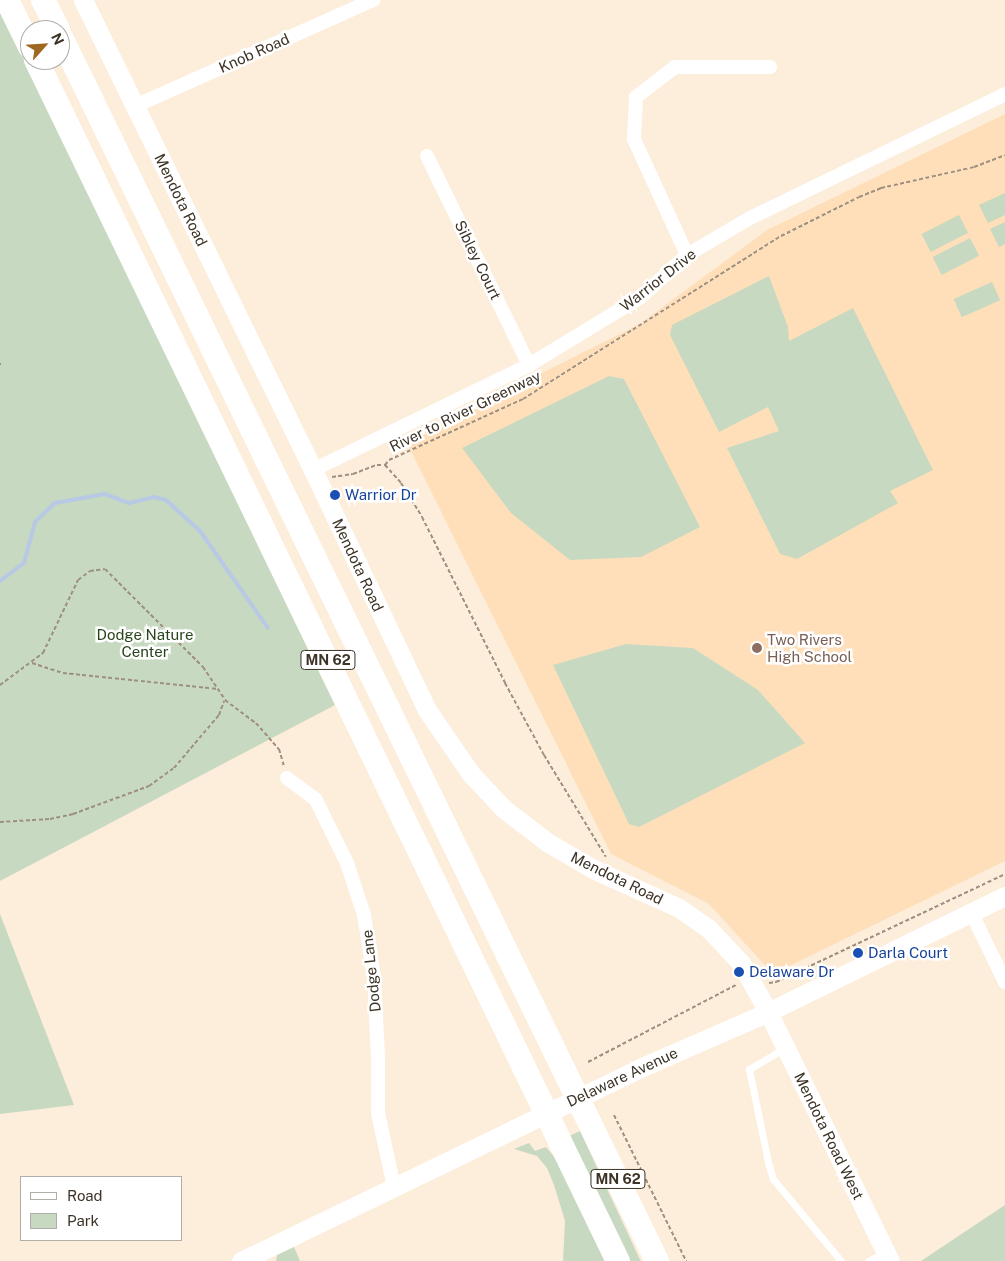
<!DOCTYPE html>
<html>
<head>
<meta charset="utf-8">
<style>
  body { margin:0 }
  #map { position:relative; width:1005px; height:1261px; overflow:hidden; background:#fdeddb; font-family:"Public Sans",sans-serif }
  div>[style] { position:absolute }
  .built>* { inset:0; background:#fedfba }
  .green>* { inset:0; background:#c8d9c1; transform-origin:0 0 }
  .stream>* { height:4px; margin:-2px; padding:0 2px; transform-origin:2px; border-radius:2px; background:#b7c9e5 }
  .path>* { height:2px; margin-top:-1px; transform-origin:0; background:repeating-linear-gradient(90deg,#9d9081 0 4px,transparent 0 6.5px) }
  .lane>* { height:7px; margin:-3.5px; padding:0 3.5px; transform-origin:3.5px; border-radius:3.5px; background:#fff }
  .street>* { height:14px; margin:-7px; padding:0 7px; transform-origin:7px; border-radius:7px; background:#fff }
  .secondary>* { height:19px; margin:-9.5px; padding:0 9.5px; transform-origin:9.5px; border-radius:9.5px; background:#fff }
  .highway>* { height:24px; margin:-12px; padding:0 12px; transform-origin:12px; border-radius:12px; background:#fff }
  .dots>* { width:14px; height:14px; translate:-50% -50%; box-sizing:border-box; border:2px solid #fff; border-radius:50% }
  span { translate:-50% -50%; white-space:nowrap; text-align:center; line-height:1.15; -webkit-text-stroke:5px #fff; paint-order:stroke }
  .shield-label span { padding:1px 4px; background:#fff; border:1px solid; border-radius:4px; -webkit-text-stroke-width:0 }
  .shield-label { font-size:14px; color:#3d3327; font-weight:700 }
  .street-label { font-size:15px; color:#3d3327 }
  .transit-label { font-size:15px; color:#164399 }
  .left { translate:0 -50%; text-align:left }
  .park-label { font-size:15px; color:#27441b }
  .education-label { font-size:15px; color:#785e54 }
  .legend { position:absolute; left:20px; top:1176px; width:162px; height:65px; box-sizing:border-box; background:#fff; border:1px solid #b1ada9; margin:0; padding:6px 9px; list-style:none; font-size:15px; color:#3d3327 }
  .legend li { display:flex; align-items:center; gap:10px; height:25px }
  .legend b { width:25px; border:1px solid #b1ada9 }
  .north { position:absolute; left:20px; top:20px; width:50px; height:50px; box-sizing:border-box; background:#fff; border:1px solid #b1ada9; border-radius:50%; rotate:64deg; font-size:14px; font-weight:700; line-height:20px; text-align:center; color:#3d3327 }
  .north::after { content:''; display:block; margin:auto; width:18px; height:22px; background:#9e6821; clip-path:polygon(50% 0,100% 100%,50% 72%,0 100%) }
</style>
</head>
<body>
<div id="map">
  <div class="built">
    <div style="clip-path:polygon(1005px 114px,1005px 861px,773px 974px,709px 904px,611px 854px,406px 441px,640px 324px,767px 230px)"></div>
  </div>
  <div class="green">
    <div style="clip-path:polygon(0 10px,335px 705px,0 881px)"></div>
    <div style="clip-path:polygon(1005px 193px,1005px 215px,988px 223px,979px 205px)"></div>
    <div style="left:959px;top:215px;width:20px;height:42px;rotate:63deg"></div>
    <div style="clip-path:polygon(1005px 222px,1005px 244px,999px 247px,990px 229px)"></div>
    <div style="left:970px;top:238px;width:20px;height:42px;rotate:63deg"></div>
    <div style="clip-path:polygon(769px 276px,788px 327px,789px 341px,853px 308px,933px 470px,890px 491px,898px 503px,797px 559px,780px 554px,727px 448px,779px 431px,768px 407px,719px 432px,670px 335px,672px 325px)"></div>
    <div style="left:992px;top:282px;width:20px;height:42px;rotate:66deg"></div>
    <div style="clip-path:polygon(609px 376px,624px 379px,700px 527px,641px 557px,570px 560px,511px 513px,462px 448px)"></div>
    <div style="clip-path:polygon(626px 644px,693px 648px,758px 690px,805px 743px,639px 827px,629px 824px,553px 665px)"></div>
    <div style="clip-path:polygon(0 914px,74px 1105px,0 1114px)"></div>
    <div style="left:580px;top:1131px;width:144px;height:13px;rotate:65deg"></div>
    <div style="clip-path:polygon(529px 1143px,535px 1151px,546px 1147px,556px 1159px,605px 1261px,563px 1261px,565px 1221px,554px 1185px,547px 1168px,537px 1156px,514px 1149px)"></div>
    <div style="clip-path:polygon(1005px 1205px,1005px 1261px,921px 1261px)"></div>
    <div style="clip-path:polygon(294px 1247px,300px 1261px,276px 1261px,277px 1255px)"></div>
  </div>
  <div class="stream">
    <div style="left:0;top:581px;width:30px;rotate:-37deg"></div>
    <div style="left:24px;top:563px;width:42px;rotate:-75deg"></div>
    <div style="left:35px;top:522px;width:28px;rotate:-44deg"></div>
    <div style="left:55px;top:503px;width:51px;rotate:-10.2deg"></div>
    <div style="left:105px;top:494px;width:26px;rotate:21deg"></div>
    <div style="left:129px;top:503px;width:26px;rotate:-13deg"></div>
    <div style="left:154px;top:497px;width:12px;rotate:14deg"></div>
    <div style="left:166px;top:500px;width:46px;rotate:42.4deg"></div>
    <div style="left:200px;top:531px;width:118px;rotate:55deg"></div>
  </div>
  <div class="path">
    <div style="left:0;top:363px;width:2px;rotate:90deg"></div>
    <div style="left:385px;top:465px;width:24px;rotate:48deg"></div>
    <div style="left:401px;top:483px;width:40px;rotate:58deg"></div>
    <div style="left:422px;top:517px;width:186px;rotate:63.4deg"></div>
    <div style="left:505px;top:683px;width:82px;rotate:61.6deg"></div>
    <div style="left:544px;top:755px;width:119px;rotate:58.7deg"></div>
    <div style="left:332px;top:477px;width:21px;rotate:-8deg"></div>
    <div style="left:353px;top:474px;width:26px;rotate:-21deg"></div>
    <div style="left:377px;top:465px;width:8px"></div>
    <div style="left:385px;top:465px;width:6px;rotate:-51deg"></div>
    <div style="left:389px;top:460px;width:147px;rotate:-24.5deg"></div>
    <div style="left:523px;top:399px;width:305px;rotate:-32.3deg"></div>
    <div style="left:781px;top:236px;width:87px;rotate:-26.6deg"></div>
    <div style="left:859px;top:197px;width:24px;rotate:-22deg"></div>
    <div style="left:881px;top:188px;width:95px;rotate:-12.7deg"></div>
    <div style="left:974px;top:167px;width:33px;rotate:-21deg"></div>
    <div style="left:32px;top:663px;width:33px;rotate:18deg"></div>
    <div style="left:63px;top:673px;width:156px;rotate:5.9deg"></div>
    <div style="left:0;top:685px;width:54px;rotate:-36.7deg"></div>
    <div style="left:43px;top:653px;width:81px;rotate:-64.4deg"></div>
    <div style="left:78px;top:580px;width:15px;rotate:-37deg"></div>
    <div style="left:90px;top:571px;width:15px;rotate:-8deg"></div>
    <div style="left:105px;top:569px;width:139px;rotate:45deg"></div>
    <div style="left:203px;top:667px;width:40px;rotate:56deg"></div>
    <div style="left:225px;top:700px;width:39px;rotate:37deg"></div>
    <div style="left:256px;top:723px;width:35px;rotate:49deg"></div>
    <div style="left:279px;top:749px;width:18px;rotate:74deg"></div>
    <div style="left:0;top:822px;width:50px;rotate:-3.4deg"></div>
    <div style="left:50px;top:819px;width:24px;rotate:-12deg"></div>
    <div style="left:73px;top:814px;width:81px;rotate:-20.2deg"></div>
    <div style="left:149px;top:786px;width:31px;rotate:-36deg"></div>
    <div style="left:174px;top:768px;width:70px;rotate:-49.7deg"></div>
    <div style="left:219px;top:715px;width:15px;rotate:-70deg"></div>
    <div style="left:769px;top:983px;width:7px;rotate:-8deg"></div>
    <div style="left:776px;top:982px;width:253px;rotate:-25.2deg"></div>
    <div style="left:588px;top:1062px;width:167px;rotate:-27.5deg"></div>
    <div style="left:614px;top:1115px;width:163px;rotate:63.7deg"></div>
  </div>
  <div class="lane">
    <div style="left:785px;top:1048px;width:42px;rotate:149.7deg"></div>
    <div style="left:749px;top:1069px;width:95px;rotate:78.5deg"></div>
    <div style="left:768px;top:1162px;width:18px;rotate:74deg"></div>
    <div style="left:773px;top:1179px;width:107px;rotate:50.3deg"></div>
    <div style="left:868px;top:1261px;width:20px;rotate:-27deg"></div>
  </div>
  <div class="street">
    <div style="left:135px;top:106px;width:261px;rotate:-24deg"></div>
    <div style="left:427px;top:156px;width:233px;rotate:64deg"></div>
    <div style="left:687px;top:255px;width:128px;rotate:-114.6deg"></div>
    <div style="left:634px;top:139px;width:42px;rotate:-87.3deg"></div>
    <div style="left:636px;top:97px;width:49px;rotate:-37.6deg"></div>
    <div style="left:675px;top:67px;width:95px"></div>
    <div style="left:313px;top:470px;width:240px;rotate:-25.9deg"></div>
    <div style="left:529px;top:365px;width:131px;rotate:-31.3deg"></div>
    <div style="left:641px;top:297px;width:62px;rotate:-42.4deg"></div>
    <div style="left:687px;top:255px;width:73px;rotate:-30.4deg"></div>
    <div style="left:750px;top:218px;width:284px;rotate:-25.9deg"></div>
    <div style="left:287px;top:778px;width:36px;rotate:37deg"></div>
    <div style="left:316px;top:800px;width:70px;rotate:63.8deg"></div>
    <div style="left:347px;top:863px;width:55px;rotate:71.9deg"></div>
    <div style="left:364px;top:915px;width:63px;rotate:80.8deg"></div>
    <div style="left:374px;top:977px;width:80px;rotate:87.1deg"></div>
    <div style="left:378px;top:1057px;width:56px;rotate:90deg"></div>
    <div style="left:378px;top:1113px;width:76px;rotate:77.8deg"></div>
    <div style="left:971px;top:912px;width:78px;rotate:64.1deg"></div>
  </div>
  <div class="secondary">
    <div style="left:83px;top:0;width:523px;rotate:63.92deg"></div>
    <div style="left:313px;top:470px;width:266px;rotate:64.6deg"></div>
    <div style="left:427px;top:710px;width:78px;rotate:55.5deg"></div>
    <div style="left:471px;top:774px;width:48px;rotate:46.7deg"></div>
    <div style="left:504px;top:809px;width:54px;rotate:37.5deg"></div>
    <div style="left:547px;top:842px;width:56px;rotate:30.3deg"></div>
    <div style="left:595px;top:870px;width:92px;rotate:24.3deg"></div>
    <div style="left:679px;top:908px;width:35px;rotate:35deg"></div>
    <div style="left:708px;top:928px;width:48px;rotate:46.7deg"></div>
    <div style="left:741px;top:963px;width:56px;rotate:61.1deg"></div>
    <div style="left:768px;top:1012px;width:277px;rotate:63.9deg"></div>
    <div style="left:241px;top:1261px;width:443px;rotate:-25.8deg"></div>
    <div style="left:640px;top:1068px;width:140px;rotate:-23.6deg"></div>
    <div style="left:768px;top:1012px;width:264px;rotate:-26.1deg"></div>
  </div>
  <div class="highway">
    <div style="left:7px;top:0;width:52px;rotate:63.9deg"></div>
    <div style="left:43px;top:0;width:34px;rotate:63deg"></div>
    <div style="left:60px;top:35px;width:1364px;rotate:64.04deg"></div>
    <div style="left:36px;top:60px;width:1335px;rotate:64.15deg"></div>
  </div>
  <div class="dots">
    <div style="left:335px;top:495px;background:#1a4fb4"></div>
    <div style="left:757px;top:648px;background:#8d6e63"></div>
    <div style="left:858px;top:953px;background:#1a4fb4"></div>
    <div style="left:739px;top:972px;background:#1a4fb4"></div>
  </div>
  <div class="shield-label">
    <span style="left:328px;top:660px">MN 62</span>
    <span style="left:618px;top:1179px">MN 62</span>
  </div>
  <div class="street-label">
    <span style="left:254px;top:53px;rotate:-24deg">Knob Road</span>
    <span style="left:181px;top:200px;rotate:64deg">Mendota Road</span>
    <span style="left:478px;top:260px;rotate:64deg">Sibley Court</span>
    <span style="left:658px;top:280px;rotate:-38deg">Warrior Drive</span>
    <span style="left:465px;top:411px;rotate:-26deg">River to River Greenway</span>
    <span style="left:358px;top:565px;rotate:65deg">Mendota Road</span>
    <span style="left:617px;top:878px;rotate:26deg">Mendota Road</span>
    <span style="left:371px;top:971px;rotate:-96deg">Dodge Lane</span>
    <span style="left:622px;top:1077px;rotate:-25deg">Delaware Avenue</span>
    <span style="left:829px;top:1136px;rotate:64deg">Mendota Road West</span>
  </div>
  <div class="transit-label">
    <span class="left" style="left:345px;top:495px">Warrior Dr</span>
    <span class="left" style="left:868px;top:953px">Darla Court</span>
    <span class="left" style="left:749px;top:972px">Delaware Dr</span>
  </div>
  <div class="park-label">
    <span style="left:145px;top:643px">Dodge Nature<br>Center</span>
  </div>
  <div class="education-label">
    <span class="left" style="left:767px;top:648px">Two Rivers<br>High School</span>
  </div>
  <ul class="legend">
  <li><b style="height:6px;background:#fff"></b>Road</li>
  <li><b style="height:14px;background:#c8d9c1"></b>Park</li>
  </ul>
  <div class="north">N</div>
</div>
</body>
</html>
